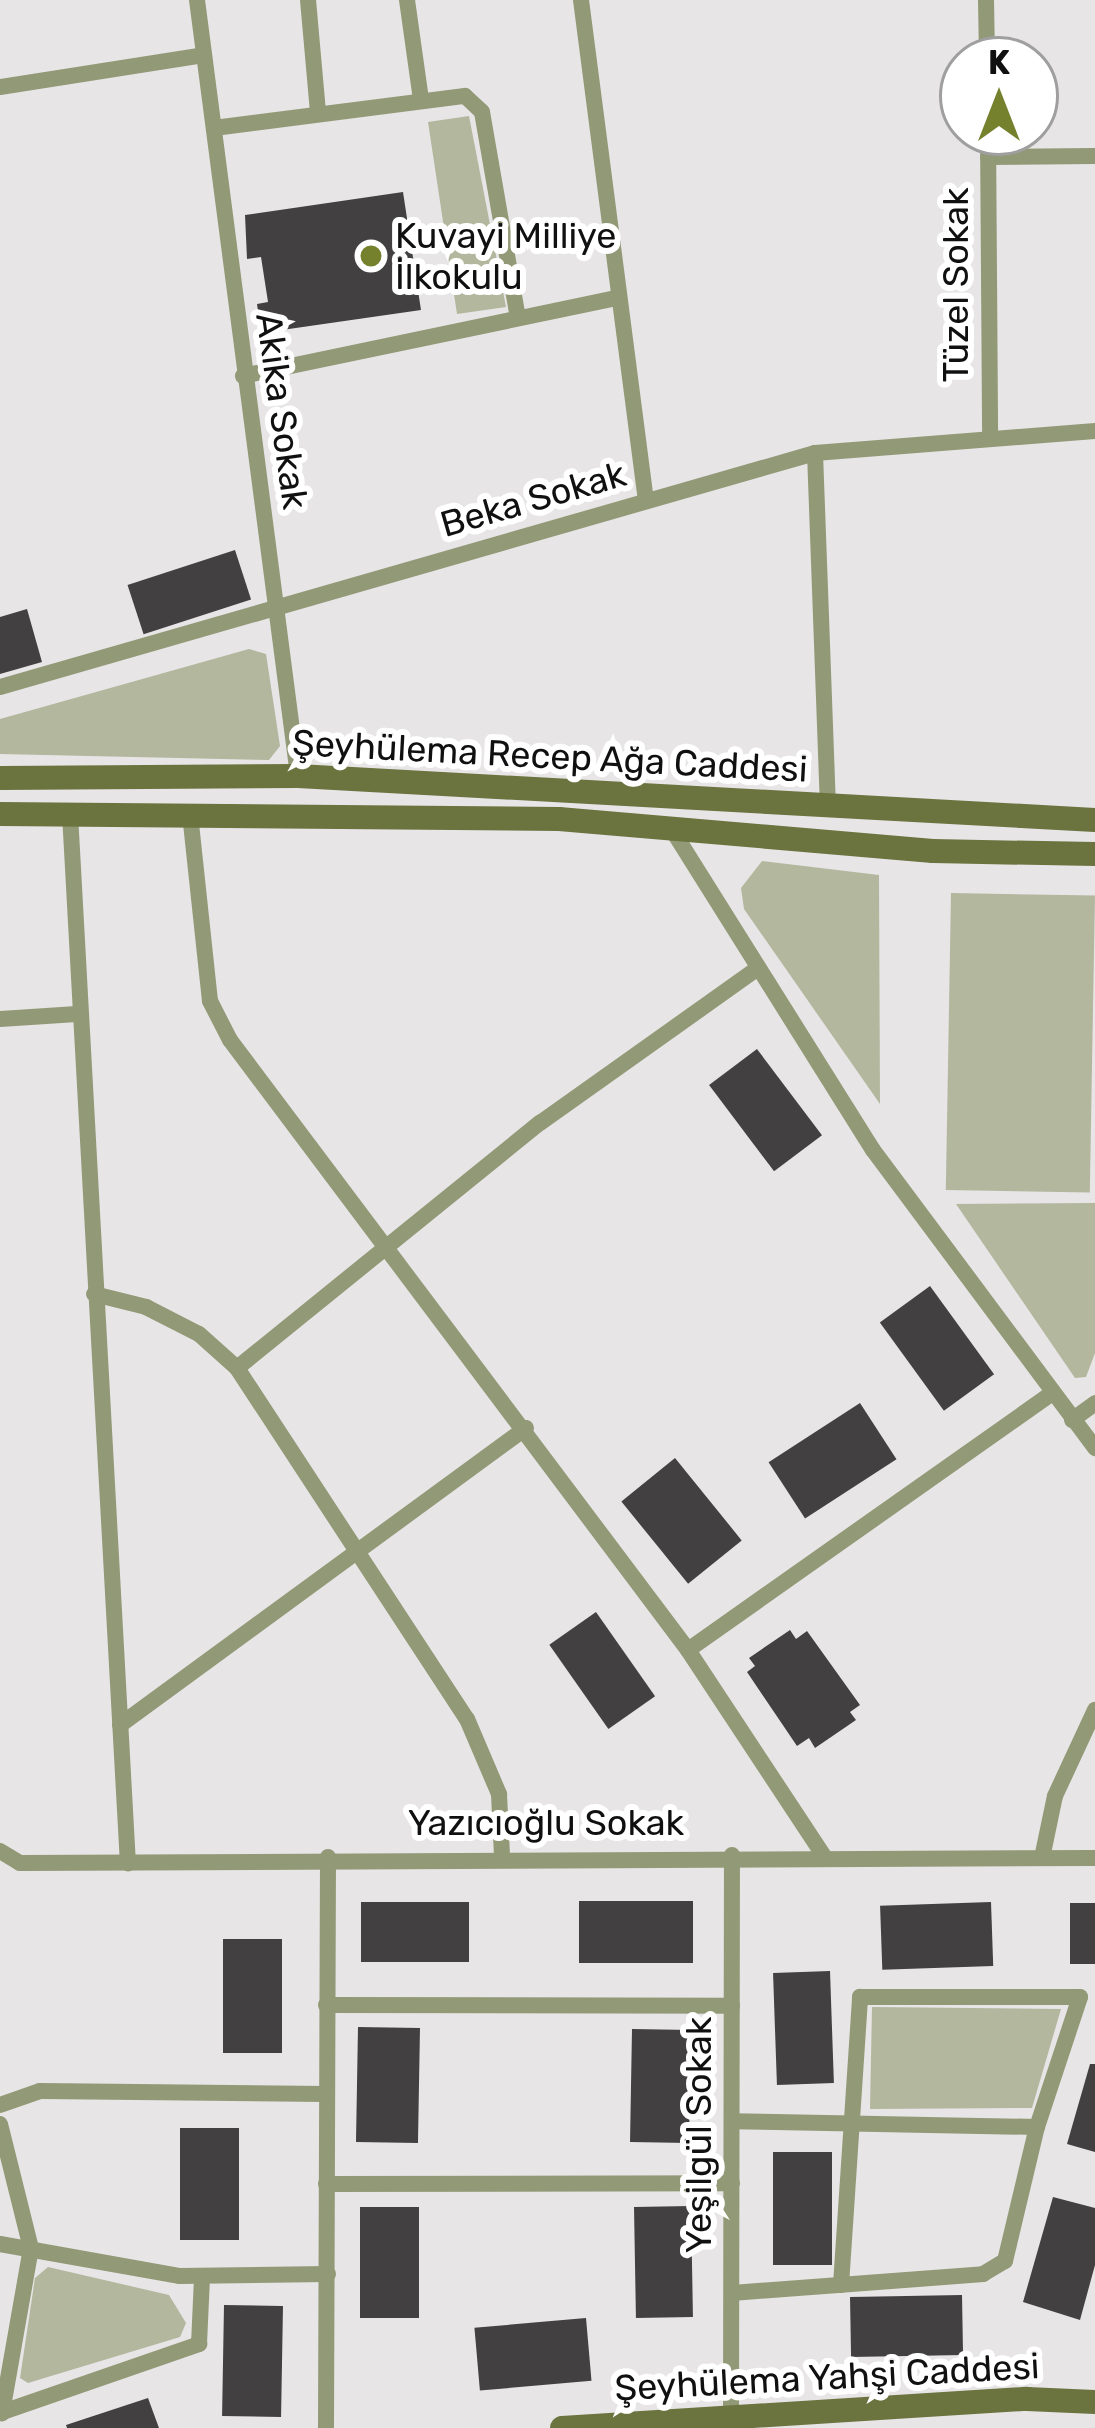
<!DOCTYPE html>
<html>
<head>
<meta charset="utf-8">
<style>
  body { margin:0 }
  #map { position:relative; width:1095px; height:2428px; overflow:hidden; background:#e8e5e6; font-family:Rubik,sans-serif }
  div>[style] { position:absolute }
  .green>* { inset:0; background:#b2b79e; transform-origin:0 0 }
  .building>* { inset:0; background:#434042; transform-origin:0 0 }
  .street>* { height:16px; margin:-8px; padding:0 8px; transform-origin:8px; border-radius:8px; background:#929976 }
  .secondary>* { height:24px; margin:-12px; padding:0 12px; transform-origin:12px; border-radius:12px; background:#6b733f }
  .dots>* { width:33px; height:33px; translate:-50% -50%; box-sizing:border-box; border:6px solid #fff; border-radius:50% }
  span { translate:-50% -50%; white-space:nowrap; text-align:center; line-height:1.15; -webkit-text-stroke:12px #fff; paint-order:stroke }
  .poi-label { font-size:36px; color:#111010 }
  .left { translate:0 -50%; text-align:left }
  .street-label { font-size:36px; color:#111010 }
  .north { position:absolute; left:939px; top:36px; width:120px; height:120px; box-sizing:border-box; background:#fff; border:3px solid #a09f9f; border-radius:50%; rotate:0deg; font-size:33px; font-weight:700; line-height:48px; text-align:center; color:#111010 }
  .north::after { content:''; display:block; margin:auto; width:42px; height:54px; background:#76812e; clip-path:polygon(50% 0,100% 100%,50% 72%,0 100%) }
</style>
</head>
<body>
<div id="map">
  <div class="green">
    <div style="clip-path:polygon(469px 116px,506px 307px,457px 314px,428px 122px)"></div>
    <div style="clip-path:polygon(249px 649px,266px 654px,280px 746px,269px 760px,0 754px,0 719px)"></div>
    <div style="clip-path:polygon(762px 861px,879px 875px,880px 1104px,744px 909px,741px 888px)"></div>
    <div style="left:951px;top:893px;width:144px;height:297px;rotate:1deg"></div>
    <div style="clip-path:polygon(1095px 1203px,1095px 1353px,1086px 1377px,1075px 1378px,956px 1204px)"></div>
    <div style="clip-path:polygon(872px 2007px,1061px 2009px,1032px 2108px,870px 2109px)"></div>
    <div style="clip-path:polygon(48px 2267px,169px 2295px,186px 2323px,180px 2337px,28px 2383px,20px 2378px,35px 2278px)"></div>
  </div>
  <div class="building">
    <div style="clip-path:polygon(403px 192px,421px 310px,261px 333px,257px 304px,268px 302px,261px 257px,247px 259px,245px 215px)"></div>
    <div style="left:235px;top:550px;width:52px;height:113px;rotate:72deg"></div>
    <div style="clip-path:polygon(27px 609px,42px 662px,0 674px,0 617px)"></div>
    <div style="left:757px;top:1049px;width:108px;height:60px;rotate:53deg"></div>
    <div style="left:930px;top:1286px;width:109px;height:62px;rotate:54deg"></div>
    <div style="left:860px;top:1403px;width:67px;height:109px;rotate:57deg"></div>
    <div style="left:675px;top:1458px;width:106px;height:69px;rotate:51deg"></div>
    <div style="left:596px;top:1612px;width:103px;height:57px;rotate:55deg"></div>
    <div style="clip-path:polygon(790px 1630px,796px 1639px,807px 1631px,860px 1705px,850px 1712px,856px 1720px,815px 1748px,809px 1738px,797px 1746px,747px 1672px,755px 1666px,749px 1658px)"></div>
    <div style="left:693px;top:1901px;width:62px;height:114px;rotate:90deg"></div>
    <div style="left:469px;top:1902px;width:60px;height:108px;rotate:90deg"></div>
    <div style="left:991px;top:1902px;width:64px;height:111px;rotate:88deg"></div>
    <div style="left:1095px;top:1903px;width:61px;height:25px;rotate:90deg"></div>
    <div style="left:223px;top:1939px;width:59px;height:114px"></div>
    <div style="left:830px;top:1971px;width:112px;height:57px;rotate:88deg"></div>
    <div style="left:358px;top:2027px;width:62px;height:115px;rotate:1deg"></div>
    <div style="left:632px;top:2029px;width:59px;height:113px;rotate:1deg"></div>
    <div style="clip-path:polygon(1090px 2064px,1095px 2064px,1095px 2152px,1067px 2144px)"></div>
    <div style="left:180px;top:2128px;width:59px;height:112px"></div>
    <div style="left:773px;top:2152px;width:59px;height:113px"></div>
    <div style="clip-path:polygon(1053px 2197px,1095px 2208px,1095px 2265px,1080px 2320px,1023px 2302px)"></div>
    <div style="left:691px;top:2206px;width:111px;height:57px;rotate:89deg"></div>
    <div style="left:360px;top:2207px;width:59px;height:111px"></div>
    <div style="left:962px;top:2295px;width:60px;height:112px;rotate:89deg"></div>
    <div style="left:224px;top:2305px;width:59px;height:111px;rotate:1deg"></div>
    <div style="left:586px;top:2318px;width:63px;height:112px;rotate:85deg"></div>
    <div style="clip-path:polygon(148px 2398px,159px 2428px,67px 2428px,66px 2425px)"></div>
  </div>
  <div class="street">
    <div style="left:197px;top:0;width:783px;rotate:82.58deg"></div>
    <div style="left:308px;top:0;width:113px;rotate:84.9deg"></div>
    <div style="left:407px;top:0;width:101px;rotate:82deg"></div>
    <div style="left:581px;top:0;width:505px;rotate:82.61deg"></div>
    <div style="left:986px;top:0;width:60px;rotate:89deg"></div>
    <div style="left:0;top:87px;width:206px;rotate:-8.9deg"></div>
    <div style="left:214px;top:128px;width:253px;rotate:-7.3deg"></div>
    <div style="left:465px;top:96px;width:23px;rotate:43deg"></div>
    <div style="left:482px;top:112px;width:209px;rotate:80.1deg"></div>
    <div style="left:988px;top:132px;width:306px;rotate:89.6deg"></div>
    <div style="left:988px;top:157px;width:107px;rotate:-0.5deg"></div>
    <div style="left:243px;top:376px;width:382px;rotate:-11.8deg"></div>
    <div style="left:815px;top:453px;width:355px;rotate:87.9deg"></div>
    <div style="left:0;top:687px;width:848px;rotate:-16.02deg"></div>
    <div style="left:815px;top:453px;width:281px;rotate:-4.5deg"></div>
    <div style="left:70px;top:814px;width:1051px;rotate:86.84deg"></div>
    <div style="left:190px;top:814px;width:188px;rotate:83.9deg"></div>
    <div style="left:210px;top:1001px;width:44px;rotate:62.9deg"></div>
    <div style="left:230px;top:1040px;width:763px;rotate:53.1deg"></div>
    <div style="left:688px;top:1650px;width:247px;rotate:56.6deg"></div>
    <div style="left:671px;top:828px;width:380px;rotate:57.9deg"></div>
    <div style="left:873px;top:1150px;width:372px;rotate:53.3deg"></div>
    <div style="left:0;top:1019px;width:77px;rotate:-3.7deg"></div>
    <div style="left:94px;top:1294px;width:54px;rotate:14deg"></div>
    <div style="left:146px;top:1307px;width:59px;rotate:27deg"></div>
    <div style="left:199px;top:1334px;width:51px;rotate:41.8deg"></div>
    <div style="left:237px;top:1368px;width:420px;rotate:56.8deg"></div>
    <div style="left:467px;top:1719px;width:82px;rotate:66.9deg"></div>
    <div style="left:499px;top:1794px;width:62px;rotate:87.2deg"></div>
    <div style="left:237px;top:1368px;width:390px;rotate:-39deg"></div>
    <div style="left:540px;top:1123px;width:267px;rotate:-35.4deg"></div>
    <div style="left:1072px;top:1420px;width:29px;rotate:-36deg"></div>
    <div style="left:688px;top:1650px;width:443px;rotate:-35.2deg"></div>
    <div style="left:120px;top:1725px;width:503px;rotate:-36.19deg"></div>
    <div style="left:0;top:1851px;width:23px;rotate:31deg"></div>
    <div style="left:20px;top:1863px;width:1075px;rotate:-0.27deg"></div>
    <div style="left:1042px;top:1858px;width:63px;rotate:-78.2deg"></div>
    <div style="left:1055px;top:1796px;width:95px;rotate:-65.1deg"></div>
    <div style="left:326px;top:2005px;width:406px;rotate:0.1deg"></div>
    <div style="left:0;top:2105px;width:42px;rotate:-19.3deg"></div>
    <div style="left:40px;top:2091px;width:285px;rotate:0.6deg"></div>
    <div style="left:0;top:2124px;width:128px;rotate:76deg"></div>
    <div style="left:31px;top:2248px;width:168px;rotate:100deg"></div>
    <div style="left:326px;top:2184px;width:406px;rotate:-0.1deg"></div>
    <div style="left:0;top:2244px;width:183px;rotate:10.1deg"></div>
    <div style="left:180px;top:2276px;width:148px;rotate:-0.8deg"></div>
    <div style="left:841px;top:2285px;width:289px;rotate:-86.2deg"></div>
    <div style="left:860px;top:1997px;width:220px"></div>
    <div style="left:1080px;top:1997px;width:137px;rotate:108.3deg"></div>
    <div style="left:732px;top:2293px;width:252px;rotate:-4.3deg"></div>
    <div style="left:983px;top:2274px;width:26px;rotate:-31deg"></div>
    <div style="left:1005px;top:2261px;width:138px;rotate:-76.6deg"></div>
    <div style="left:1037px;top:2127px;width:305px;rotate:-178.9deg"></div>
    <div style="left:0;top:2413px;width:211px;rotate:-19.1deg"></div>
    <div style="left:199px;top:2344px;width:67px;rotate:-87.4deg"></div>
    <div style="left:731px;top:2415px;width:560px;rotate:-89.9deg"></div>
    <div style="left:326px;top:2428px;width:571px;rotate:-89.8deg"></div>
  </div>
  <div class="secondary">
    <div style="left:0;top:778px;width:298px;rotate:-0.4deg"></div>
    <div style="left:298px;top:776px;width:798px;rotate:3.16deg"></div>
    <div style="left:0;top:814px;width:559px;rotate:0.51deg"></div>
    <div style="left:559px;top:819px;width:375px;rotate:4.9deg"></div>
    <div style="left:933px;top:851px;width:162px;rotate:1.1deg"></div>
    <div style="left:562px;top:2428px;width:466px;rotate:-3.6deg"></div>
    <div style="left:1027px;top:2399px;width:68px;rotate:2.5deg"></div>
  </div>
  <div class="dots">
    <div style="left:371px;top:256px;background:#76812e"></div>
  </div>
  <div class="poi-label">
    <span class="left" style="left:395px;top:256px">Kuvayi Milliye<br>İlkokulu</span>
  </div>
  <div class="street-label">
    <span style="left:956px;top:285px;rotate:-90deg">Tüzel Sokak</span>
    <span style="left:282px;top:411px;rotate:82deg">Akika Sokak</span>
    <span style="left:533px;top:499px;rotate:-16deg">Beka Sokak</span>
    <span style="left:550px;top:756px;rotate:3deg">Şeyhülema Recep Ağa Caddesi</span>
    <span style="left:546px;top:1823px">Yazıcıoğlu Sokak</span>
    <span style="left:699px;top:2135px;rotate:-90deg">Yeşilgül Sokak</span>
    <span style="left:827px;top:2377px;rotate:-3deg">Şeyhülema Yahşi Caddesi</span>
  </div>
  <div class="north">K</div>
</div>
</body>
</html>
